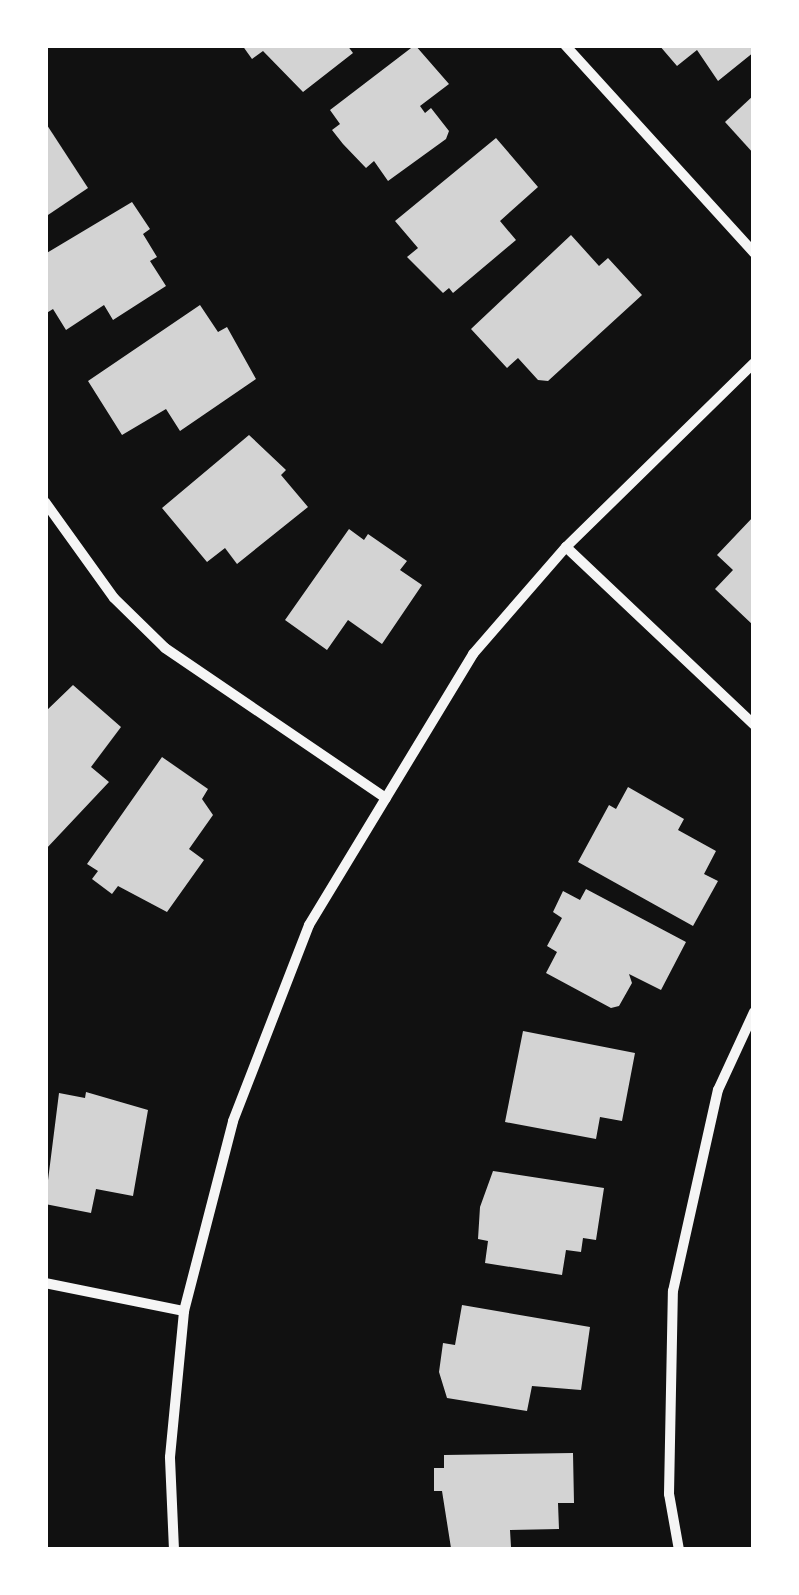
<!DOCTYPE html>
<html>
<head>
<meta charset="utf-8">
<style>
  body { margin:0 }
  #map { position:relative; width:799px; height:1595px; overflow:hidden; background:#111; font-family:"Varela Round",sans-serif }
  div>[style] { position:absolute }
  .building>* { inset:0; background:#d3d3d3 }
  .minor>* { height:10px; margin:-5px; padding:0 5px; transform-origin:5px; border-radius:5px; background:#f5f5f5 }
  span { translate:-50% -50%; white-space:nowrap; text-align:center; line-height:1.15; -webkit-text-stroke:8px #fff; paint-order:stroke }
  .frame { position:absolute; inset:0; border:48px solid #fff; pointer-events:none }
</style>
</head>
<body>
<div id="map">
  <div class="building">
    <div style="clip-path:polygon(242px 45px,347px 45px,353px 53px,303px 92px,263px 51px,252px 59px)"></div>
    <div style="clip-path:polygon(415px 45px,449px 84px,420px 106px,425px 113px,431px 108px,449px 131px,446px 139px,388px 181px,374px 161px,366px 168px,343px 144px,332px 130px,340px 124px,330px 110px)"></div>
    <div style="clip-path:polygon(659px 45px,754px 45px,754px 52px,718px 81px,697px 50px,677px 66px)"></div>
    <div style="clip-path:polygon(754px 95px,754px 154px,725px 122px)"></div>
    <div style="clip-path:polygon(45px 122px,88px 188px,45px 217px)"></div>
    <div style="clip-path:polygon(496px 138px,538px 187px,500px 221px,516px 240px,453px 293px,449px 288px,443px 293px,407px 257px,418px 248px,395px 221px)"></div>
    <div style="clip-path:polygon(132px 202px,150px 229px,143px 234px,157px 257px,150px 261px,166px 286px,113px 320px,104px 305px,66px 330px,53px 309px,45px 314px,45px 254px)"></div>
    <div style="clip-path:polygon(571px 235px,599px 266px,608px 258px,642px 295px,548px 381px,538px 380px,518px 358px,507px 368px,471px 329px)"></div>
    <div style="clip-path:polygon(200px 305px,218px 332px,227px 327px,256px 379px,180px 431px,166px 409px,122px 435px,88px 381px)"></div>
    <div style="clip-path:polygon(249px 435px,286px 470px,281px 475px,308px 507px,237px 564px,225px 548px,207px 562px,162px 508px)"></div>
    <div style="clip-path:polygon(754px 516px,754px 626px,715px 589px,733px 570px,717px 555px)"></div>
    <div style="clip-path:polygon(349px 529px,364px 540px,368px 534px,407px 561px,400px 570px,422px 585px,382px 644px,348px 620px,327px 650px,285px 620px)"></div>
    <div style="clip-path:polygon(73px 685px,121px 727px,91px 767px,109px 782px,45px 850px,45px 712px)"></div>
    <div style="clip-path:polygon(162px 757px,208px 789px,202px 799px,213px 815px,189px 849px,204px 860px,167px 912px,118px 886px,112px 894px,92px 879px,98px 871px,87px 864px)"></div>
    <div style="clip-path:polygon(628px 787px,684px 819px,678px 830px,716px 851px,704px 874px,718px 881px,693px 926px,578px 862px,609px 805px,616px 809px)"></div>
    <div style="clip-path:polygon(586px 889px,686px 942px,661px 990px,629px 974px,632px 983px,619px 1006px,611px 1008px,546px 973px,557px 952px,547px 946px,562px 918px,553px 912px,563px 891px,580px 900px)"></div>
    <div style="clip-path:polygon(523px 1031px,635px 1053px,622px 1121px,600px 1117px,596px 1139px,505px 1122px)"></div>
    <div style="clip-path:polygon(86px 1092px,148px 1110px,133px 1196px,96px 1189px,91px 1213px,45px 1204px,59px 1093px,85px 1098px)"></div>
    <div style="clip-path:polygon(493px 1171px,604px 1188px,596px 1240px,583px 1238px,581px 1252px,566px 1250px,562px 1275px,485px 1263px,488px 1241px,478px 1239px,480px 1207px)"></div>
    <div style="clip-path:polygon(462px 1305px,590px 1327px,581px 1390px,532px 1386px,527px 1411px,447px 1398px,439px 1372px,443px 1343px,455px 1345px)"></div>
    <div style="clip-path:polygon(573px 1453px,574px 1503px,558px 1503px,559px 1529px,510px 1530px,511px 1547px,451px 1548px,442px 1491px,434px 1491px,434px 1468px,444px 1468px,444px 1455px)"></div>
  </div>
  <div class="minor">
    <div style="left:565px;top:45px;width:281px;rotate:47.7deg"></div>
    <div style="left:45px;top:502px;width:118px;rotate:54.3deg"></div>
    <div style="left:114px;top:598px;width:71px;rotate:44.4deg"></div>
    <div style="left:165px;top:648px;width:267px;rotate:34.2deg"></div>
    <div style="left:566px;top:547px;width:259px;rotate:43.4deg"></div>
    <div style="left:45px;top:1283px;width:142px;rotate:11.4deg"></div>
    <div style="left:174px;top:1550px;width:93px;rotate:-92.5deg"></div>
    <div style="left:170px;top:1457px;width:147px;rotate:-84.5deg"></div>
    <div style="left:184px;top:1311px;width:196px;rotate:-75.5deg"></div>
    <div style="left:233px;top:1121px;width:210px;rotate:-68.8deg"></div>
    <div style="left:309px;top:925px;width:317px;rotate:-58.8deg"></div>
    <div style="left:473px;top:654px;width:142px;rotate:-49deg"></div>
    <div style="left:566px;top:547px;width:263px;rotate:-44.4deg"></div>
    <div style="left:679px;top:1550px;width:57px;rotate:-100.1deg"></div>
    <div style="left:669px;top:1494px;width:203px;rotate:-88.9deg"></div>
    <div style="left:673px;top:1291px;width:206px;rotate:-77.4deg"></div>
    <div style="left:718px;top:1090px;width:86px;rotate:-65.2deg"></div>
  </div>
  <div class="frame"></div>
</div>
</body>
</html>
